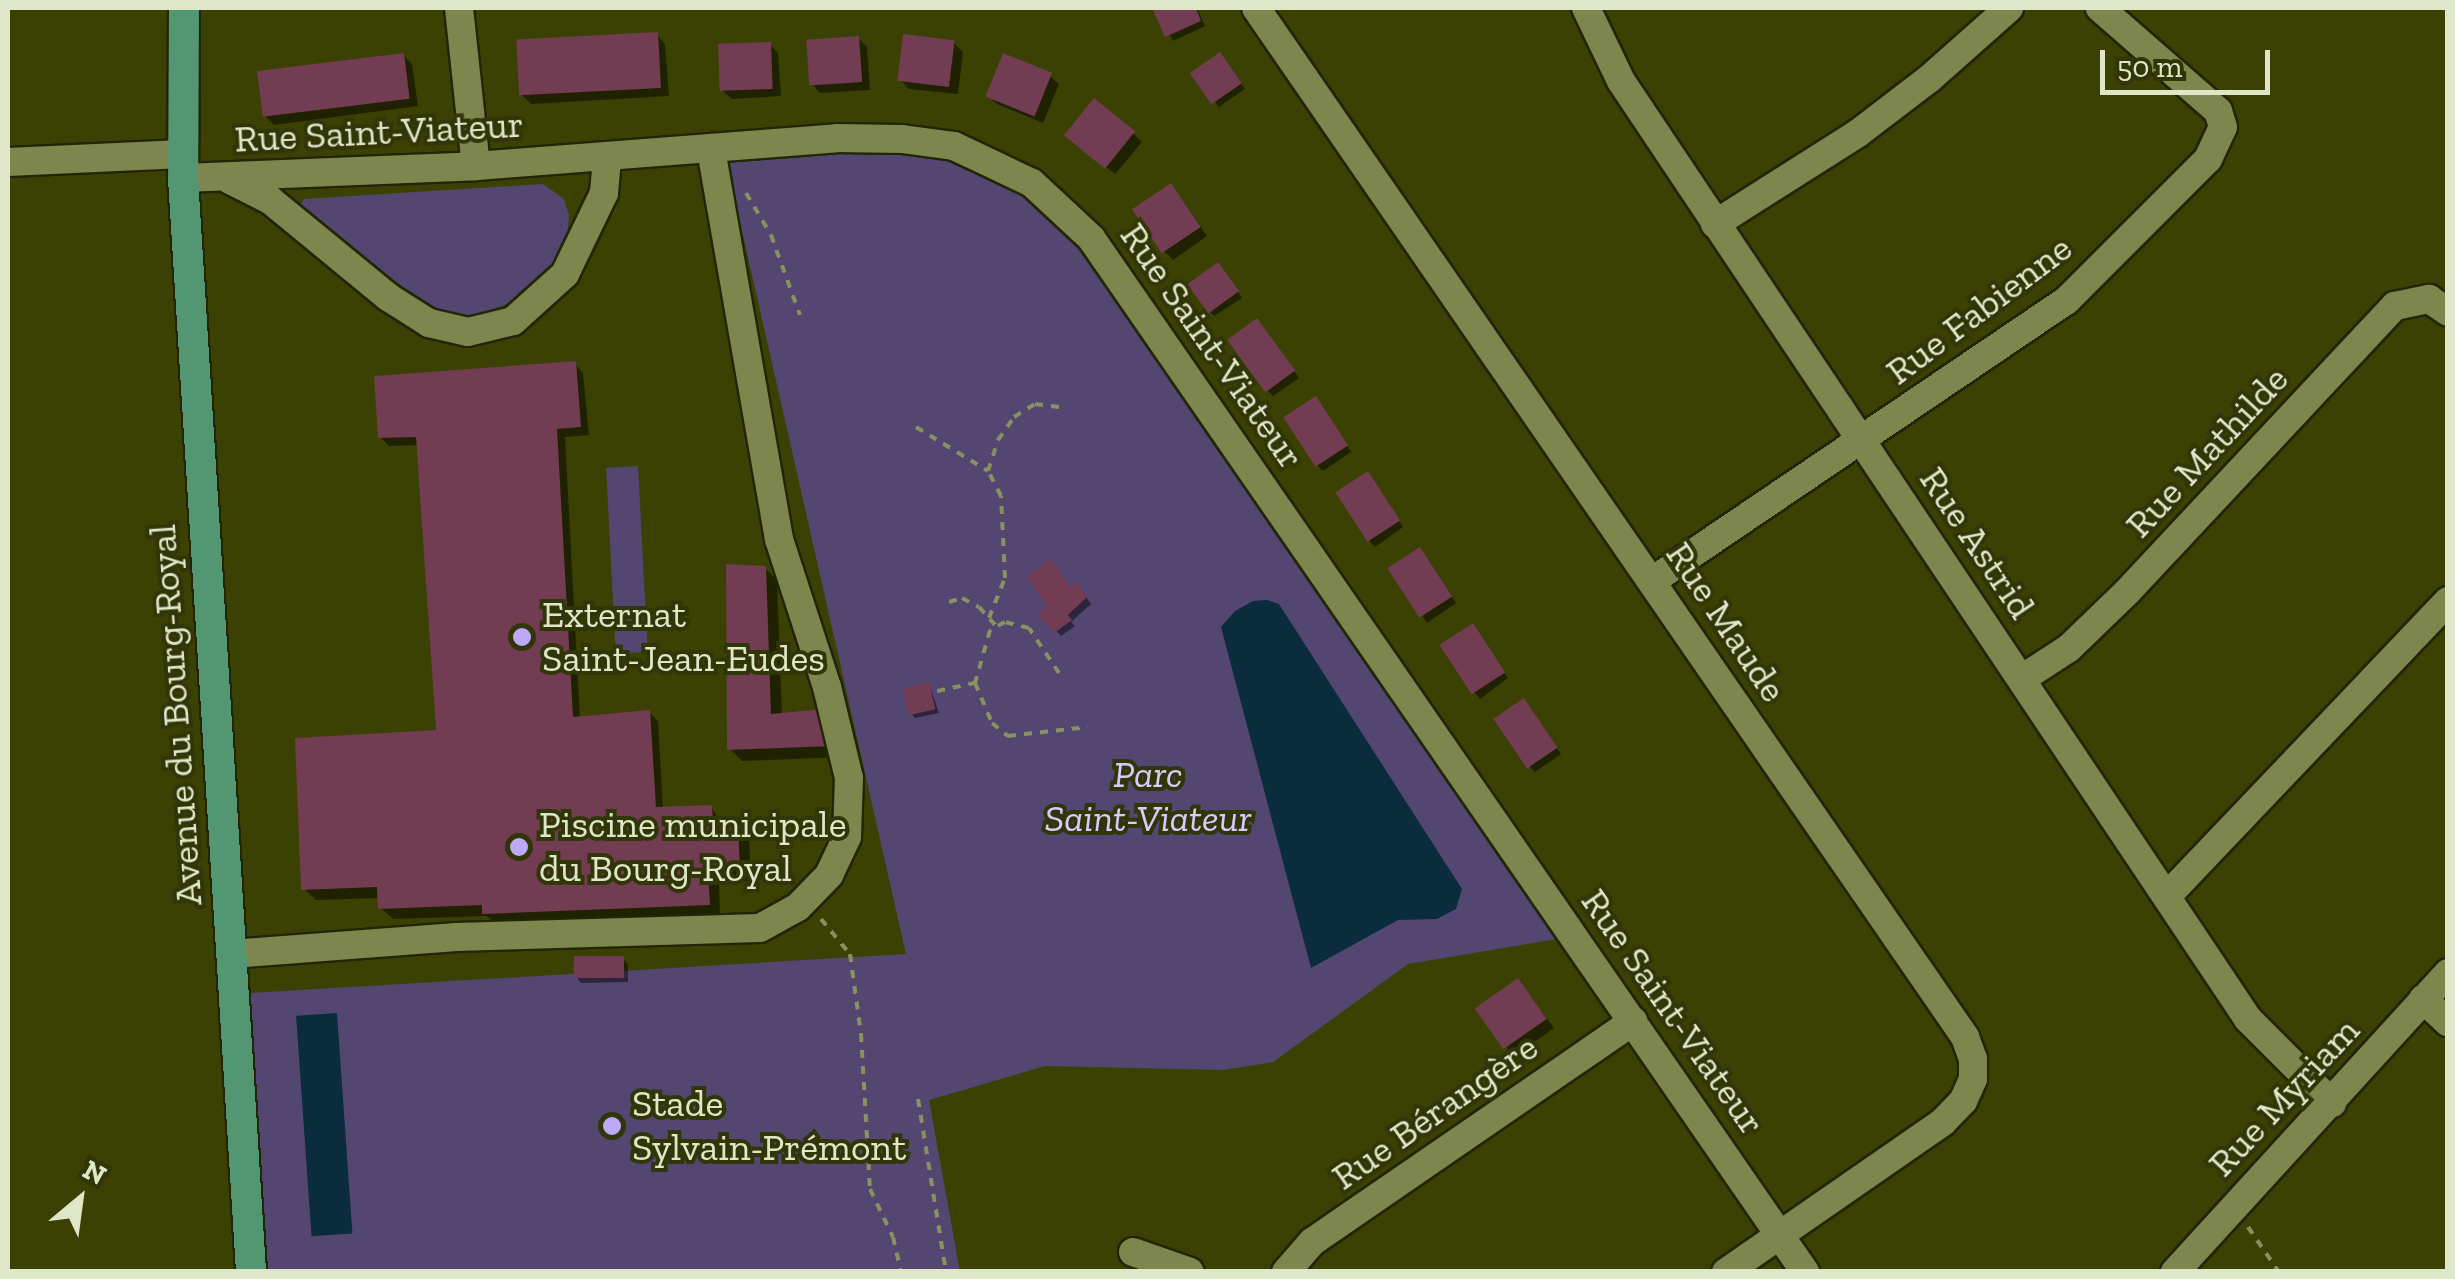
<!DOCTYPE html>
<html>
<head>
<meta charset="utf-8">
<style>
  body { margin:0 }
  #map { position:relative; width:2455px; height:1279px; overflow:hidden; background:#3b4102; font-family:"Zilla Slab",serif }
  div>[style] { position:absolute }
  .green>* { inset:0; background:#534772; transform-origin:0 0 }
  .water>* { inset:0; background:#0b2c3d; transform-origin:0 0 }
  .shadow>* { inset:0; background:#0007 }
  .building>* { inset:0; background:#723c52; transform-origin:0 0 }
  .path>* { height:4px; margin-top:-2px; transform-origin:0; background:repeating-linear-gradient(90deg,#8a9060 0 8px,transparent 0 16px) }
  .roads { filter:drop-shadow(2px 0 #222608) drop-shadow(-2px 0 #222608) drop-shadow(0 2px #222608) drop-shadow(0 -2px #222608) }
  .minor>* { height:28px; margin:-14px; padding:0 14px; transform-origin:14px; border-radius:14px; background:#7d864d }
  .major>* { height:30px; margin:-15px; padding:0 15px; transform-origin:15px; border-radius:15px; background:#529672 }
  .dots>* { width:28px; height:28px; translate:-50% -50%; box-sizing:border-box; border:5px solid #313609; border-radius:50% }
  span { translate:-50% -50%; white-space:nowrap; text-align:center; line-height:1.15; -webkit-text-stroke:8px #313609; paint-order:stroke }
  .street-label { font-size:38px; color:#e0e6c8 }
  .poi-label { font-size:38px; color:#e0e6c8 }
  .left { translate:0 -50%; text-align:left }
  .park-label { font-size:38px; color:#d6cbfb; font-style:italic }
  .frame { position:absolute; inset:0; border:10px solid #e0e6c8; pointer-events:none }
  .north { position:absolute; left:30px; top:1149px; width:100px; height:100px; -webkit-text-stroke:8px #313609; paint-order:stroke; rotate:29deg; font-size:28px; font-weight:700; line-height:40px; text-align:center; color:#e0e6c8 }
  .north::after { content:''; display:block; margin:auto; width:35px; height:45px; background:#e0e6c8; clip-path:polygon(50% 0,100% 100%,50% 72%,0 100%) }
  .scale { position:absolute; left:2100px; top:50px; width:170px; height:45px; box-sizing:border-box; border:5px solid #e0e6c8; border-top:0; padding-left:12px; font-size:30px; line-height:35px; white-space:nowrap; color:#e0e6c8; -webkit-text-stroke:8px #313609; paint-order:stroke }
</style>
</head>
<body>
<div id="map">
  <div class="green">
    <div style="clip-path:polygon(902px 139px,1053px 198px,1575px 936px,1408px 964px,1273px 1062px,1223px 1070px,1045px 1066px,929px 1100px,960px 1272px,251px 1271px,235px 994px,906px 954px,723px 147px)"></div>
    <div style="clip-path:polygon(543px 184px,564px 199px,569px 216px,567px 240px,549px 278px,513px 302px,470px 317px,428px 310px,411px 300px,298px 209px,304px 199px)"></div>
    <div style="left:638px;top:466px;width:186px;height:32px;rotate:87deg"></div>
  </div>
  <div class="water">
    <div style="clip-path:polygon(1267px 600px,1279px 604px,1462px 889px,1456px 909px,1437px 919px,1398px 920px,1311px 968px,1221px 627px,1235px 611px,1253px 601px)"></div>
    <div style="left:337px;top:1013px;width:221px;height:41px;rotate:86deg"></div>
  </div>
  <div class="shadow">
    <div style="clip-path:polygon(1155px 8px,1197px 8px,1205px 26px,1173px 41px)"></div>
    <div style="clip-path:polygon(657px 35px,665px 44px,669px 96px,531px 104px,522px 95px)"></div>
    <div style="clip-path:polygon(858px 38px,867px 47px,870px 90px,820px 93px,812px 84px)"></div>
    <div style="clip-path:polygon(954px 43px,963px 52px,958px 94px,909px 89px,900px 80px)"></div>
    <div style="clip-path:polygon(770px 45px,778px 53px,781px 96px,732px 99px,723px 91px)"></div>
    <div style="clip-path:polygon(403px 55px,412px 64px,418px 106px,274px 125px,265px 116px)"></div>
    <div style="clip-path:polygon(1225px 61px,1245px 89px,1219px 107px,1194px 73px)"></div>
    <div style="clip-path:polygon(1050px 76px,1059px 84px,1043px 123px,997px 104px,988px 96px)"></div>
    <div style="clip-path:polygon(1133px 133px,1142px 142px,1115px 174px,1076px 143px)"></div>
    <div style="clip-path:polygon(1179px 195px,1207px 236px,1173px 260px,1164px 251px)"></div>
    <div style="clip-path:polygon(1223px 270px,1242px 298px,1214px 316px,1209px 311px)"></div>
    <div style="clip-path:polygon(1262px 326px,1299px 378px,1273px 396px,1268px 391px)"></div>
    <div style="clip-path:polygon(575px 364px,583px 373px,589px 435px,565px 437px,580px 718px,649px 712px,658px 721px,663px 809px,711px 807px,723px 825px,737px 825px,749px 837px,751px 881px,719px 882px,720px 916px,497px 925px,487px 916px,393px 919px,381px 908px,380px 898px,316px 900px,304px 889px,438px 732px,419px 445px,389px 446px,380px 437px)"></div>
    <div style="clip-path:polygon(1321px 404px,1351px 452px,1323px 471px,1318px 466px)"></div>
    <div style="clip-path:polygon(1373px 480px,1403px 527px,1375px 547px,1370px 542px)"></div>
    <div style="clip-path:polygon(1425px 555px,1456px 603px,1427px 623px,1391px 570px)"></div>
    <div style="clip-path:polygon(765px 568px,777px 580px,782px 716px,844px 757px,742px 761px,730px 749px)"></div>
    <div style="clip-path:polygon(1071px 589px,1081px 589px,1091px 604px,1071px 622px,1075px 626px,1061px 636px,1041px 614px)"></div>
    <div style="clip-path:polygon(1477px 631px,1508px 678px,1480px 699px,1475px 693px)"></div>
    <div style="clip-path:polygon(929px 684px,939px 713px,915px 718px,910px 712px)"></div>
    <div style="clip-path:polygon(1529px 706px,1561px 754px,1535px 772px,1530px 767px)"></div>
    <div style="clip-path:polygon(623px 959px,628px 964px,628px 982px,581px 983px,576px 977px)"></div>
    <div style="clip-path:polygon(1518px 981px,1554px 1028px,1515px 1056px,1507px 1048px)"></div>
  </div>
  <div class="building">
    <div style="clip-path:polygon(1152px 8px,1196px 8px,1201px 21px,1165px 37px)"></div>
    <div style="left:658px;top:32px;width:56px;height:142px;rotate:87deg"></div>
    <div style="left:903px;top:34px;width:52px;height:47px;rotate:7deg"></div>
    <div style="left:859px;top:36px;width:46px;height:53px;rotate:86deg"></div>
    <div style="left:771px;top:42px;width:47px;height:53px;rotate:88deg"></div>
    <div style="left:1220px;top:52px;width:38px;height:37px;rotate:55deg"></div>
    <div style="left:404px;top:53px;width:46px;height:148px;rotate:83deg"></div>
    <div style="left:1003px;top:53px;width:53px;height:47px;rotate:22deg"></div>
    <div style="left:1094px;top:98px;width:53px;height:48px;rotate:39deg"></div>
    <div style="left:1171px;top:183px;width:53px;height:47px;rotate:56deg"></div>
    <div style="left:1218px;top:262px;width:36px;height:38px;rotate:54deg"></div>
    <div style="left:1257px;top:318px;width:65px;height:37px;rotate:54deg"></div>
    <div style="clip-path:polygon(576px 361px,581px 427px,557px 429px,573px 717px,650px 710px,656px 807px,712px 805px,713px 823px,738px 822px,740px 870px,708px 872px,710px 905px,482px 914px,482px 905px,378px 909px,377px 887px,301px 890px,295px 738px,436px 730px,416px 437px,378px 438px,374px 376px)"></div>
    <div style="left:1316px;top:396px;width:59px;height:39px;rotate:57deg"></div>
    <div style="left:1368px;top:471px;width:59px;height:39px;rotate:57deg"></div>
    <div style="left:1420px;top:547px;width:59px;height:39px;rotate:57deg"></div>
    <div style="clip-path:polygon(1051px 559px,1070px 587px,1076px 581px,1087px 597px,1068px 615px,1072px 620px,1054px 633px,1038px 614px,1047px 606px,1027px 576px)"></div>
    <div style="clip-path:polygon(726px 564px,766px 566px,771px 714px,832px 708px,833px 746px,727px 750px)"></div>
    <div style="left:1473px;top:623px;width:59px;height:40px;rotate:57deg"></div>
    <div style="left:929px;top:682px;width:28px;height:27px;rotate:77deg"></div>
    <div style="left:1524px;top:698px;width:60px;height:37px;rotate:56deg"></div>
    <div style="left:574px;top:956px;width:50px;height:22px"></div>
    <div style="left:1518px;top:978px;width:50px;height:53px;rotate:55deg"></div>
  </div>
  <div class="path">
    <div style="left:746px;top:193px;width:49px;rotate:59.2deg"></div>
    <div style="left:771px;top:235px;width:85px;rotate:70.1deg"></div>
    <div style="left:916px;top:427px;width:84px;rotate:31.4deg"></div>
    <div style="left:949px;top:602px;width:14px;rotate:-17deg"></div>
    <div style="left:962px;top:598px;width:19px;rotate:28deg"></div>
    <div style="left:979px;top:607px;width:27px;rotate:48deg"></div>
    <div style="left:989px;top:618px;width:43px;rotate:-68.2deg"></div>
    <div style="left:1005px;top:578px;width:82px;rotate:-92.8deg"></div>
    <div style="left:1001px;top:496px;width:28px;rotate:-117deg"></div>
    <div style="left:988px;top:471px;width:33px;rotate:-72deg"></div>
    <div style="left:998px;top:440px;width:28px;rotate:-55deg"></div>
    <div style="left:1014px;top:417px;width:25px;rotate:-32deg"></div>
    <div style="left:1035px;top:404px;width:26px;rotate:7deg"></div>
    <div style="left:1059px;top:673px;width:54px;rotate:-123.7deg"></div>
    <div style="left:1029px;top:628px;width:25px;rotate:-166deg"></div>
    <div style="left:1005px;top:622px;width:17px;rotate:152deg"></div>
    <div style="left:990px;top:630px;width:55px;rotate:105.8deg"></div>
    <div style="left:975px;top:683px;width:43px;rotate:67deg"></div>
    <div style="left:992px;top:723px;width:21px;rotate:39deg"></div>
    <div style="left:1008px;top:736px;width:80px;rotate:-6.5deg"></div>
    <div style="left:937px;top:691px;width:39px;rotate:-12deg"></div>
    <div style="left:821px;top:919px;width:45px;rotate:50.4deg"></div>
    <div style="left:850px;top:954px;width:81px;rotate:82.2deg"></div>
    <div style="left:861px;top:1034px;width:155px;rotate:86.7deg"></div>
    <div style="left:870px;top:1189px;width:53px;rotate:64.4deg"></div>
    <div style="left:893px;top:1237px;width:36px;rotate:77deg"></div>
    <div style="left:918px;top:1099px;width:175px;rotate:80.8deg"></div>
    <div style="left:2248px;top:1227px;width:55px;rotate:55.4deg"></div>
  </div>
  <div class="roads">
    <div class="minor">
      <div style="left:459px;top:8px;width:159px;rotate:83.9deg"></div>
      <div style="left:1256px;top:8px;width:1250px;rotate:55.43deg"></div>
      <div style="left:1965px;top:1037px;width:23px;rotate:70deg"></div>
      <div style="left:1973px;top:1059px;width:20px;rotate:90deg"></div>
      <div style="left:1973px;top:1079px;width:24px;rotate:114deg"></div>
      <div style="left:1963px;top:1101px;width:29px;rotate:134deg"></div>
      <div style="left:1943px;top:1122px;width:264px;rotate:145.3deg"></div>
      <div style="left:1586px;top:8px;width:81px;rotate:64.4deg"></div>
      <div style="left:1621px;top:81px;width:1128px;rotate:56.24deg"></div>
      <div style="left:2248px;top:1019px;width:119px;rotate:45deg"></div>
      <div style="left:8px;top:162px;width:175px;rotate:-2.6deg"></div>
      <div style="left:183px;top:178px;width:293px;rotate:-2.3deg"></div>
      <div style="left:476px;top:166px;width:362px;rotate:-4.4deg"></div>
      <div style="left:837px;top:138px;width:65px;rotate:0.9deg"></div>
      <div style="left:902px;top:139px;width:52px;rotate:7.7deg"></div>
      <div style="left:954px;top:146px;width:86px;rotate:25.4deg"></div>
      <div style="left:1032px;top:183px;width:81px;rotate:43deg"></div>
      <div style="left:1091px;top:238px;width:1257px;rotate:55.37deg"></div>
      <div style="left:230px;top:180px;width:45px;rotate:26.6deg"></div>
      <div style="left:270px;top:200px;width:153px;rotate:39.4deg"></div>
      <div style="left:388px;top:297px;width:49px;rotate:32.4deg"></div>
      <div style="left:429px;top:323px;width:40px;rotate:13deg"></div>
      <div style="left:468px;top:332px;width:46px;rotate:-13.7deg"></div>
      <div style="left:513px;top:321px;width:70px;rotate:-42.1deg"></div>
      <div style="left:565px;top:274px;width:90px;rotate:-64.3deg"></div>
      <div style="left:604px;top:193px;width:37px;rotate:-85deg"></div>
      <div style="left:1715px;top:224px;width:168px;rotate:-32.4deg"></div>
      <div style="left:1857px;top:134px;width:91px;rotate:-37.4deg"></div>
      <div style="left:1929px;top:79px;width:107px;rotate:-41.6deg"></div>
      <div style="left:1652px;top:581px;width:500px;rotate:-34.1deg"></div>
      <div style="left:2066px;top:301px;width:201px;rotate:-45deg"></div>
      <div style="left:2208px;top:159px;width:35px;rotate:-65deg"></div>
      <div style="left:2223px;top:127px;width:17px;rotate:-107deg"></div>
      <div style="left:2218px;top:111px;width:157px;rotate:-138.9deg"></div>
      <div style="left:2023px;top:678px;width:55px;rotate:-33.1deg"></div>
      <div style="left:2069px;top:648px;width:81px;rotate:-44deg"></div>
      <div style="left:2127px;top:592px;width:392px;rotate:-46.9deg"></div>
      <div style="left:2395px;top:306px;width:35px;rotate:-12deg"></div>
      <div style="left:2429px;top:299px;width:23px;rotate:34deg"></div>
      <div style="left:2168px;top:895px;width:406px;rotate:-46.4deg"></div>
      <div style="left:231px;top:954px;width:226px;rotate:-4.3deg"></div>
      <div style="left:456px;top:937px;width:304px;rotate:-1.7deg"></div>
      <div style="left:760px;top:928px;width:43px;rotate:-28.9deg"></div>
      <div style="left:798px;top:907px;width:45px;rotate:-45.9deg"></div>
      <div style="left:829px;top:875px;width:42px;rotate:-64.7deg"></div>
      <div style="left:847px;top:837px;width:59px;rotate:-88.1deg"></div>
      <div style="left:849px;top:778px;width:94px;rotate:-103.6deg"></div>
      <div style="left:827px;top:687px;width:156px;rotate:-108deg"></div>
      <div style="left:779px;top:539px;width:397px;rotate:-99.9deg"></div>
      <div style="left:2423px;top:999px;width:34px;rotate:43deg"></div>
      <div style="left:1133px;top:1252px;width:60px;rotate:19.3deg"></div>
      <div style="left:1286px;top:1272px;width:40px;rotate:-49deg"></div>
      <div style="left:1312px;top:1242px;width:390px;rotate:-34.5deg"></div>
      <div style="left:2175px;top:1272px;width:405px;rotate:-47.6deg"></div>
    </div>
    <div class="major">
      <div style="left:184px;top:8px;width:170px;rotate:90.3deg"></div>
      <div style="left:183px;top:178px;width:1096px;rotate:86.44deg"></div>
    </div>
  </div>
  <div class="dots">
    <div style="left:522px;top:637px;background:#bda9f5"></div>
    <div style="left:519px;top:847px;background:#bda9f5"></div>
    <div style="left:612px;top:1126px;background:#bda9f5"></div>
  </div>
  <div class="street-label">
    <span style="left:379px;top:132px;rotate:-3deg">Rue Saint-Viateur</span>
    <span style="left:1979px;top:310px;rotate:-37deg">Rue Fabienne</span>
    <span style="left:1212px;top:346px;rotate:55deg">Rue Saint-Viateur</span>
    <span style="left:2207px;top:452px;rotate:-47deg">Rue Mathilde</span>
    <span style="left:1977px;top:543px;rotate:56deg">Rue Astrid</span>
    <span style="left:1726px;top:622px;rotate:56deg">Rue Maude</span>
    <span style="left:176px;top:715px;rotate:-94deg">Avenue du Bourg-Royal</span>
    <span style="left:1673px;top:1012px;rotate:55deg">Rue Saint-Viateur</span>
    <span style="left:2284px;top:1097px;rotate:-47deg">Rue Myriam</span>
    <span style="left:1435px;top:1112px;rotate:-35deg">Rue Bérangère</span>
  </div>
  <div class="poi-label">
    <span class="left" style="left:542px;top:637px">Externat<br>Saint-Jean-Eudes</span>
    <span class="left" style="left:539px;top:847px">Piscine municipale<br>du Bourg-Royal</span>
    <span class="left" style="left:632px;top:1126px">Stade<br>Sylvain-Prémont</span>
  </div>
  <div class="park-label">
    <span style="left:1148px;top:797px">Parc<br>Saint-Viateur</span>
  </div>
  <div class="frame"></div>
  <div class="north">N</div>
  <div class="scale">50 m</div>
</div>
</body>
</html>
